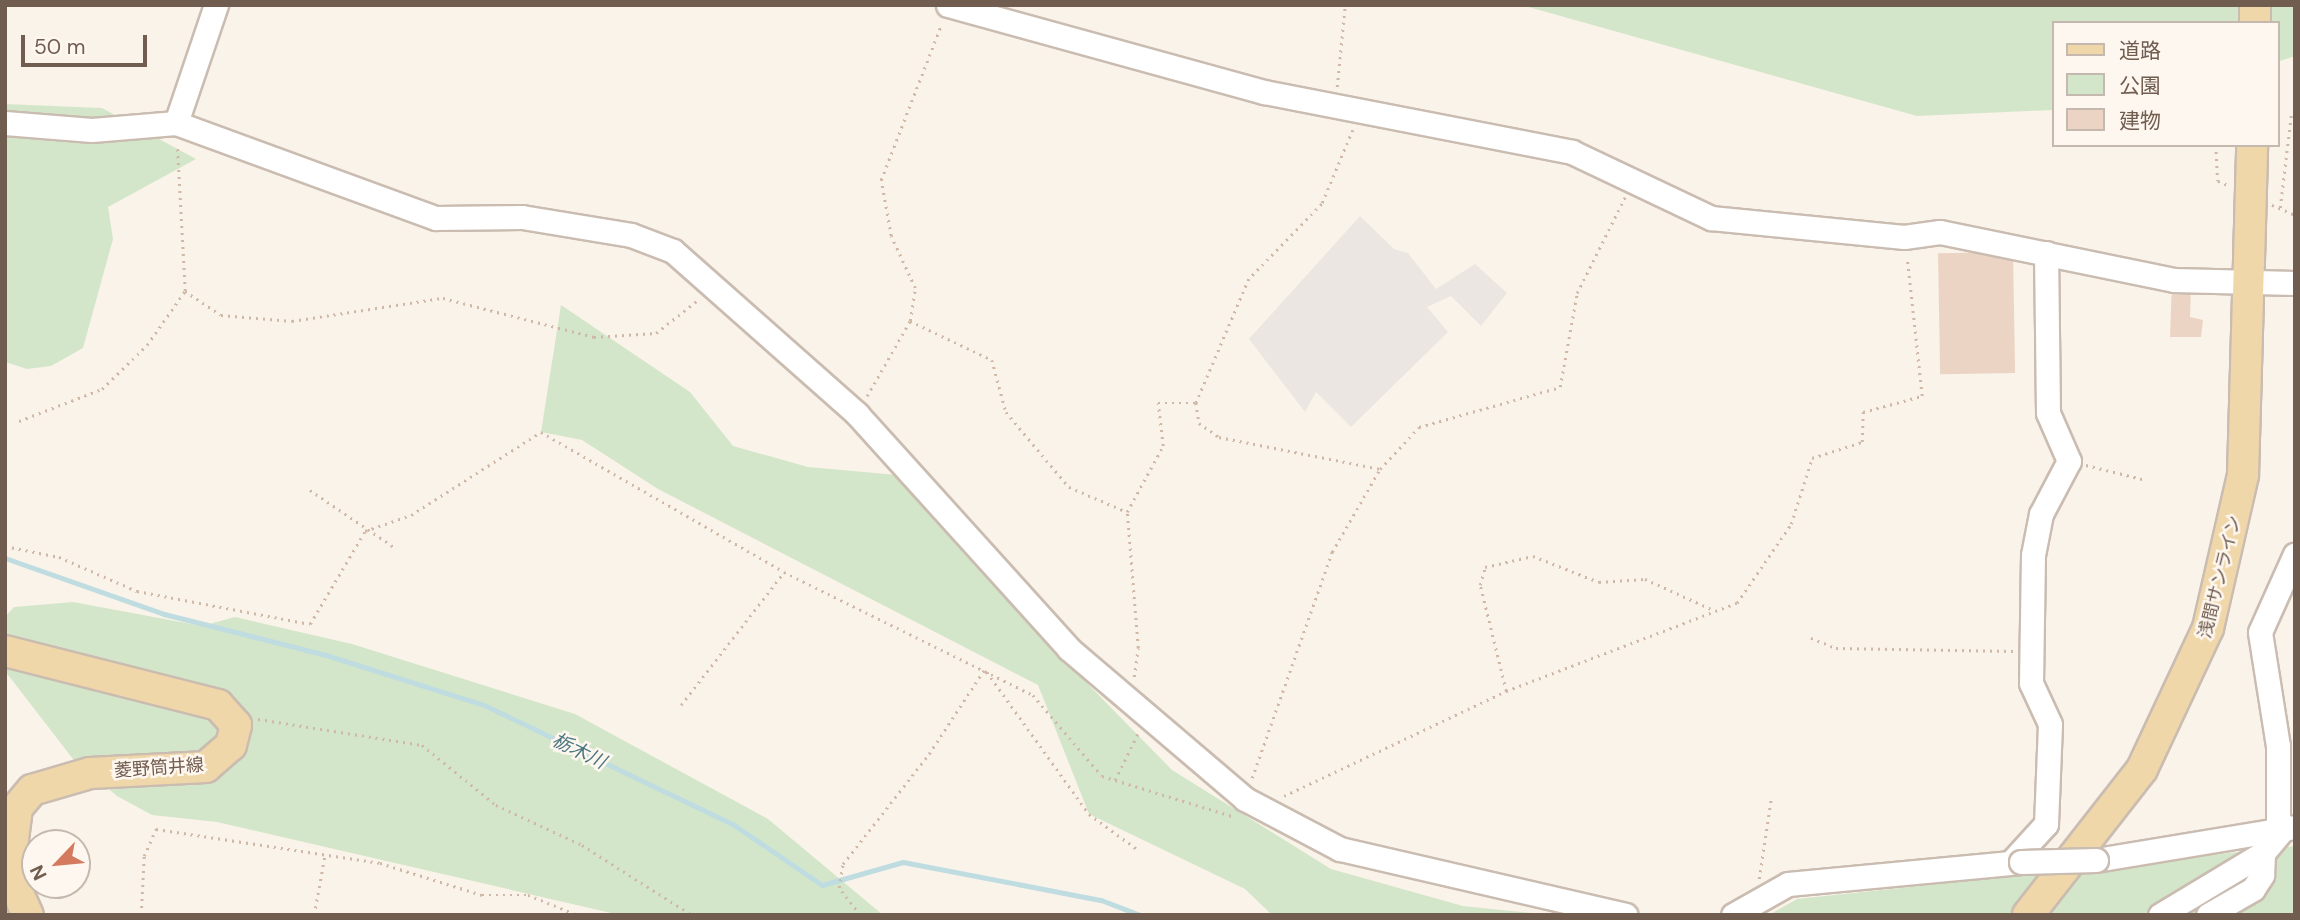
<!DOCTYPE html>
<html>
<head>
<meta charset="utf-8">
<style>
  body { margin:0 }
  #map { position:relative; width:2300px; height:920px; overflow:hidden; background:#faf3e9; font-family:"DM Sans","Noto Sans JP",sans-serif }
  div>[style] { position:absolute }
  .industrial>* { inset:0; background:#ebe6e1 }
  .green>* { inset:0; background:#d4e6c9 }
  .stream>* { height:5px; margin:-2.5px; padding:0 2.5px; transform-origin:2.5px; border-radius:2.5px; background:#bfdce1 }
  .building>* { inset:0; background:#ecd4c4; transform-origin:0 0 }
  .path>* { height:2.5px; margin-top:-1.25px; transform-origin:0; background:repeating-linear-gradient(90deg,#d0b8a7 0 2px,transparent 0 7px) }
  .roads { filter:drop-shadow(2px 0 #cabcb0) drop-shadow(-2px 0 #cabcb0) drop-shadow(0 2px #cabcb0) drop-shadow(0 -2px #cabcb0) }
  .minor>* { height:23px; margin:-11.5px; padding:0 11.5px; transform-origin:11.5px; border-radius:11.5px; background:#fff }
  .major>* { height:30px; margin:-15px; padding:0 15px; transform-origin:15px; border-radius:15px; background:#f0d7aa }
  .bridges { filter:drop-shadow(2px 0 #cabcb0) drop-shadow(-2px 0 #cabcb0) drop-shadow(0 2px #cabcb0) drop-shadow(0 -2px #cabcb0) }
  .minor-bridge>* { height:23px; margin:-11.5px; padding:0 11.5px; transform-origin:11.5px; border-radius:11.5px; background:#fff }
  span { translate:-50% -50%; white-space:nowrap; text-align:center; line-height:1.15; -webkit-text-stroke:5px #fdf7ef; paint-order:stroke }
  .street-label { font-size:18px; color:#715c50 }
  .water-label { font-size:19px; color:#4c7781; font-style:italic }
  .frame { position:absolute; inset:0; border:7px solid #715c50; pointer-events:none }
  .legend { position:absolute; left:2052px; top:21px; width:228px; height:126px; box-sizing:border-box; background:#fdf7ef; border:2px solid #c5b9af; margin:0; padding:9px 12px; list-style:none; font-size:21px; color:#715c50 }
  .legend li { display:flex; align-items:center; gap:14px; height:35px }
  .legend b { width:35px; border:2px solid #c5b9af }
  .north { position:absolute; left:21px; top:829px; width:70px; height:70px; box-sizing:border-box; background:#fdf7ef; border:2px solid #c5b9af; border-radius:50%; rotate:244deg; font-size:19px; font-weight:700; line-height:28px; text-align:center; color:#715c50 }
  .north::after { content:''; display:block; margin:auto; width:24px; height:32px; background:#d47a5e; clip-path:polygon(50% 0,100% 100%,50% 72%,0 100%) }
  .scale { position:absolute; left:21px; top:35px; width:126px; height:32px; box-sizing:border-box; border:4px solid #715c50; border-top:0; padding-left:9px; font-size:21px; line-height:24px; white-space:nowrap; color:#715c50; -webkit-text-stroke:5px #fdf7ef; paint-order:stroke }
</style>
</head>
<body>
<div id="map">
  <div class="industrial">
    <div style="clip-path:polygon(1360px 216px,1394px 249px,1408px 253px,1436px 289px,1475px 264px,1507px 293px,1481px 326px,1451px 296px,1427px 307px,1448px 332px,1351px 427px,1316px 392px,1305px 412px,1249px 339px)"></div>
  </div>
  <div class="green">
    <div style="clip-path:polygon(1521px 5px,2295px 5px,2295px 56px,2277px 62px,2277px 23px,2053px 23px,2053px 110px,1917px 116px)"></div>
    <div style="clip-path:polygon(5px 104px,102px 108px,196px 159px,108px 207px,113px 239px,83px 348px,51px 366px,27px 369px,5px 362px)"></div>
    <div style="clip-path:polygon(561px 305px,690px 392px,733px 446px,808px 467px,931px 478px,1034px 629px,1172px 770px,1331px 869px,1463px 906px,1550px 915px,1272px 915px,1245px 889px,1089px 814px,1038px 685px,658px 489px,582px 440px,541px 432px)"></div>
    <div style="clip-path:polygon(73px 602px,202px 626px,235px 617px,352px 644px,575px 714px,768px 819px,883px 915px,620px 915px,217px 822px,152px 815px,117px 796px,73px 759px,5px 671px,5px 617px,14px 607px)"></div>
    <div style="clip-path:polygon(2295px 846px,2295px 915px,1769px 915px,1797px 899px)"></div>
  </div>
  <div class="stream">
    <div style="left:5px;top:558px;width:169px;rotate:19.4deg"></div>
    <div style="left:164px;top:614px;width:167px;rotate:14.2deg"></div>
    <div style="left:326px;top:655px;width:166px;rotate:17.6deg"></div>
    <div style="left:484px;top:705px;width:277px;rotate:25.6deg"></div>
    <div style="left:734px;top:825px;width:107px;rotate:34.3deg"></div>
    <div style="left:822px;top:885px;width:84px;rotate:-15.9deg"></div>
    <div style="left:903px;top:862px;width:202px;rotate:10.9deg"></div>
    <div style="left:1101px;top:900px;width:42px;rotate:21deg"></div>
  </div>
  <div class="building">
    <div style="left:2013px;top:252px;width:121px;height:75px;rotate:89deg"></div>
    <div style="clip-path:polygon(2172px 282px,2191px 285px,2190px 317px,2203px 320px,2201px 337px,2170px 337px)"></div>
  </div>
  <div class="path">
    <div style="left:1337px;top:87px;width:82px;rotate:-84.4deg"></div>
    <div style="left:1353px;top:130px;width:80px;rotate:112.7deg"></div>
    <div style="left:1322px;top:204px;width:105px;rotate:134.2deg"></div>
    <div style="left:1249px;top:279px;width:135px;rotate:113.1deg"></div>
    <div style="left:1196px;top:403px;width:20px;rotate:81deg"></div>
    <div style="left:1199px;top:423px;width:24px;rotate:35deg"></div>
    <div style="left:1219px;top:437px;width:164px;rotate:11.2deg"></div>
    <div style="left:2216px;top:145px;width:36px;rotate:87deg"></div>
    <div style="left:2218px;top:181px;width:11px;rotate:22deg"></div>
    <div style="left:2272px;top:205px;width:25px;rotate:23deg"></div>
    <div style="left:2280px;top:208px;width:93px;rotate:-83.2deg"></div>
    <div style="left:185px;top:291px;width:43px;rotate:33.7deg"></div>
    <div style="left:221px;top:315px;width:71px;rotate:4.8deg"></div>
    <div style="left:292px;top:321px;width:153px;rotate:-8.7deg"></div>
    <div style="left:443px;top:298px;width:156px;rotate:14.5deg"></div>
    <div style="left:594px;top:337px;width:62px;rotate:-3.7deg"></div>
    <div style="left:656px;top:333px;width:53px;rotate:-38.2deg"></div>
    <div style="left:910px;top:321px;width:33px;rotate:-81deg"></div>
    <div style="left:915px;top:288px;width:57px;rotate:-114.8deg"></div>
    <div style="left:891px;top:236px;width:57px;rotate:-100.1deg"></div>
    <div style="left:881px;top:180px;width:166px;rotate:-68.8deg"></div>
    <div style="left:867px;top:396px;width:86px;rotate:-60.2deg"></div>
    <div style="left:910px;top:321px;width:91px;rotate:25.4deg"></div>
    <div style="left:992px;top:360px;width:54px;rotate:74.9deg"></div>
    <div style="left:1006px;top:412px;width:98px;rotate:50deg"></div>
    <div style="left:1069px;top:487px;width:63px;rotate:23.3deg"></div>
    <div style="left:19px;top:421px;width:89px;rotate:-21.1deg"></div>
    <div style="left:102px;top:389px;width:63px;rotate:-44.4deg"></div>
    <div style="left:147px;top:345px;width:66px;rotate:-54.9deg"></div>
    <div style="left:185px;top:291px;width:146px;rotate:-93.1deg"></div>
    <div style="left:2086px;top:465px;width:62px;rotate:14deg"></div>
    <div style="left:310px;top:490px;width:102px;rotate:34.2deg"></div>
    <div style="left:5px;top:546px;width:55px;rotate:11.5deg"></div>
    <div style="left:59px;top:557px;width:85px;rotate:23.6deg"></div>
    <div style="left:137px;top:591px;width:176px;rotate:10.8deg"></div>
    <div style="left:310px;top:624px;width:108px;rotate:-59.4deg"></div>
    <div style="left:365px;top:531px;width:49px;rotate:-19.2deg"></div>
    <div style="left:411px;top:515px;width:154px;rotate:-32.6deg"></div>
    <div style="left:541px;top:432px;width:280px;rotate:29.9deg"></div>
    <div style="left:784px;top:572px;width:278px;rotate:26.3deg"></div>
    <div style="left:1033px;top:695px;width:106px;rotate:49.6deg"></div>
    <div style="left:1102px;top:776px;width:136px;rotate:17.1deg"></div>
    <div style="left:1811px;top:638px;width:27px;rotate:22deg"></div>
    <div style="left:1836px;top:648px;width:177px;rotate:1deg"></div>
    <div style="left:987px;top:672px;width:175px;rotate:54.3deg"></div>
    <div style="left:1089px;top:814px;width:59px;rotate:36.1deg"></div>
    <div style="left:1134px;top:677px;width:29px;rotate:-82deg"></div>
    <div style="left:1138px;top:648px;width:136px;rotate:-94.6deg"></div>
    <div style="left:1127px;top:512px;width:75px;rotate:-61.4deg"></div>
    <div style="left:1163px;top:446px;width:43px;rotate:-96.6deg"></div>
    <div style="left:1158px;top:403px;width:38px"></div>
    <div style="left:1506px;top:691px;width:109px;rotate:-103.8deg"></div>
    <div style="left:1480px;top:585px;width:19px;rotate:-74deg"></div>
    <div style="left:1485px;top:567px;width:49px;rotate:-12.9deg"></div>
    <div style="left:1533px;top:556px;width:71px;rotate:21.5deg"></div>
    <div style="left:1599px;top:582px;width:46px;rotate:-3.7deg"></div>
    <div style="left:1645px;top:579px;width:72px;rotate:24.4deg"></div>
    <div style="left:681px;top:705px;width:168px;rotate:-52.2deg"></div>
    <div style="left:258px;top:719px;width:166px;rotate:9deg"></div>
    <div style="left:422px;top:745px;width:95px;rotate:39deg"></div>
    <div style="left:496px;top:805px;width:95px;rotate:24.9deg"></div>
    <div style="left:582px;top:845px;width:130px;rotate:32.5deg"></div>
    <div style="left:1252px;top:778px;width:240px;rotate:-70.5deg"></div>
    <div style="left:1332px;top:552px;width:96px;rotate:-60deg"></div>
    <div style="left:1380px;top:469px;width:57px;rotate:-47.1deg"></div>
    <div style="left:1419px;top:427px;width:147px;rotate:-15.8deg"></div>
    <div style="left:1560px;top:387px;width:96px;rotate:-79.7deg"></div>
    <div style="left:1577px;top:293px;width:107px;rotate:-63.4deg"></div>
    <div style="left:1115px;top:780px;width:52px;rotate:-63.9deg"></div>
    <div style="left:1284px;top:796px;width:246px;rotate:-25.3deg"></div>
    <div style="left:1506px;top:691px;width:247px;rotate:-20.9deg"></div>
    <div style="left:1737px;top:603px;width:96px;rotate:-55.6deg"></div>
    <div style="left:1791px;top:524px;width:69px;rotate:-72.3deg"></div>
    <div style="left:1812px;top:458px;width:52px;rotate:-17.7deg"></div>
    <div style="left:1862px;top:442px;width:30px;rotate:-88deg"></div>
    <div style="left:1863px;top:412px;width:61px;rotate:-15.2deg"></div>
    <div style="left:1922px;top:396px;width:140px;rotate:-96.2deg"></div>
    <div style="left:1759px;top:879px;width:81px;rotate:-81.5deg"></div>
    <div style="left:141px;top:915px;width:59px;rotate:-87.1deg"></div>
    <div style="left:144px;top:856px;width:30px;rotate:-66deg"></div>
    <div style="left:156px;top:829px;width:227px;rotate:8.6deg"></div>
    <div style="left:380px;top:863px;width:107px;rotate:17.4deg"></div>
    <div style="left:482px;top:895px;width:46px"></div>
    <div style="left:528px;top:895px;width:54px;rotate:21.8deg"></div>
    <div style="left:314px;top:915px;width:62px;rotate:-79.8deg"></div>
    <div style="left:860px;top:915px;width:34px;rotate:-128deg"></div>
    <div style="left:839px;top:888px;width:24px;rotate:-81deg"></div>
    <div style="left:843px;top:864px;width:140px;rotate:-52deg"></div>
    <div style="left:929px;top:754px;width:100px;rotate:-56.8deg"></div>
  </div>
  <div class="roads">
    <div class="minor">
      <div style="left:948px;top:5px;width:328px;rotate:15.4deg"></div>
      <div style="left:1264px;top:92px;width:314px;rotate:11deg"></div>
      <div style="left:1572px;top:152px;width:154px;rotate:25.4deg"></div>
      <div style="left:1711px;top:218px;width:194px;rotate:5.6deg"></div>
      <div style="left:1904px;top:237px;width:36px;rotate:-8deg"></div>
      <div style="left:1940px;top:232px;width:239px;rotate:11.6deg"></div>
      <div style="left:2174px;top:280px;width:121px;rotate:1.4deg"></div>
      <div style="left:5px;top:123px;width:87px;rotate:4.6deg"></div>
      <div style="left:92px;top:130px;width:84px;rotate:-4.8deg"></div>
      <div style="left:176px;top:123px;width:277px;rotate:20.1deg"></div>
      <div style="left:436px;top:218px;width:86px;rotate:-0.7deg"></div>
      <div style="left:522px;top:217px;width:110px;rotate:9.4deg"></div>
      <div style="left:631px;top:235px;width:45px;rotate:20.9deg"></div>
      <div style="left:673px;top:251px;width:246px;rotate:41.5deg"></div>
      <div style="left:857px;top:414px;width:316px;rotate:47.9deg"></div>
      <div style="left:1069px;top:649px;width:231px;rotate:40.4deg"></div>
      <div style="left:1245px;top:799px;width:107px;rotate:27.8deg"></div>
      <div style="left:1340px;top:849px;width:293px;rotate:13deg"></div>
      <div style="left:176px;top:123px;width:125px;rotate:-71.3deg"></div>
      <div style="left:2278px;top:830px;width:84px;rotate:-90deg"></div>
      <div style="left:2278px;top:746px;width:115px;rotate:-99deg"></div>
      <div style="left:2260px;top:632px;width:85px;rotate:-65.8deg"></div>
      <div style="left:2013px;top:860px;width:49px;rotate:-47.5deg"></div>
      <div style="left:2046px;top:824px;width:100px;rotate:-87.7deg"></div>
      <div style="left:2050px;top:724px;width:45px;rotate:-114.9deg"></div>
      <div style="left:2031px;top:683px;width:128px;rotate:-89.1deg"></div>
      <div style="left:2033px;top:555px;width:42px;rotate:-79deg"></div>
      <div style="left:2041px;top:514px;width:60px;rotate:-62.2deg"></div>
      <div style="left:2069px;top:461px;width:52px;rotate:-113.6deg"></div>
      <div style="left:2048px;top:413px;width:160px;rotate:-90.7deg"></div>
      <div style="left:2096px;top:860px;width:202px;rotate:-9.4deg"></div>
      <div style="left:1733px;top:915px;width:63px;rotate:-29.4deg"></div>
      <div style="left:1788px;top:884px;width:234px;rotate:-5.4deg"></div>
      <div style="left:2160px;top:915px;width:120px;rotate:-31deg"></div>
      <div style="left:2263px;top:853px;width:35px;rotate:-50deg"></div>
      <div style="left:2208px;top:915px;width:52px;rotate:-30deg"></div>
      <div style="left:2253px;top:889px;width:17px;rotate:-57deg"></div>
      <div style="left:2262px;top:875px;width:22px;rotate:-87deg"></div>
    </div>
    <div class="major">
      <div style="left:2255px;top:23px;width:18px;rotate:-90deg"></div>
      <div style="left:5px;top:651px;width:220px;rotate:14.2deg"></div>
      <div style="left:218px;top:705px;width:27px;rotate:48deg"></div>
      <div style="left:236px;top:725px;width:21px;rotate:104deg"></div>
      <div style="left:231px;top:745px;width:33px;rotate:139deg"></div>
      <div style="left:206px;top:767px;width:116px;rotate:177deg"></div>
      <div style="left:90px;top:773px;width:60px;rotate:163.7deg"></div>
      <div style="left:32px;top:790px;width:23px;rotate:130deg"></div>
      <div style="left:17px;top:808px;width:47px;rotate:97.3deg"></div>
      <div style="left:11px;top:855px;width:29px;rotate:84deg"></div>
      <div style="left:14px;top:884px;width:34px;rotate:66deg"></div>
      <div style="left:2028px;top:915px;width:185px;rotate:-52deg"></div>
      <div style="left:2142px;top:769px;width:156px;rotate:-64.9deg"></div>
      <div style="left:2208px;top:628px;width:157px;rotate:-77.1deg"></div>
      <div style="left:2243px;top:475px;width:330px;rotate:-88.4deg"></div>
    </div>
  </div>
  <div class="bridges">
    <div class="minor-bridge">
      <div style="left:2021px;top:862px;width:75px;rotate:-1.5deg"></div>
    </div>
  </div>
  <div class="street-label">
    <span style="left:2220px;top:577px;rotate:-76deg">浅間サンライン</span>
    <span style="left:159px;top:768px;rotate:-4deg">菱野筒井線</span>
  </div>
  <div class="water-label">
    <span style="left:579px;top:751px;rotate:26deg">栃木川</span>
  </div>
  <div class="frame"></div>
  <ul class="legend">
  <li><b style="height:9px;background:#f0d7aa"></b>道路</li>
  <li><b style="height:19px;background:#d4e6c9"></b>公園</li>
  <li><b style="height:19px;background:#ecd4c4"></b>建物</li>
  </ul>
  <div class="north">N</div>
  <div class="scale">50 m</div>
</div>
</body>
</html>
